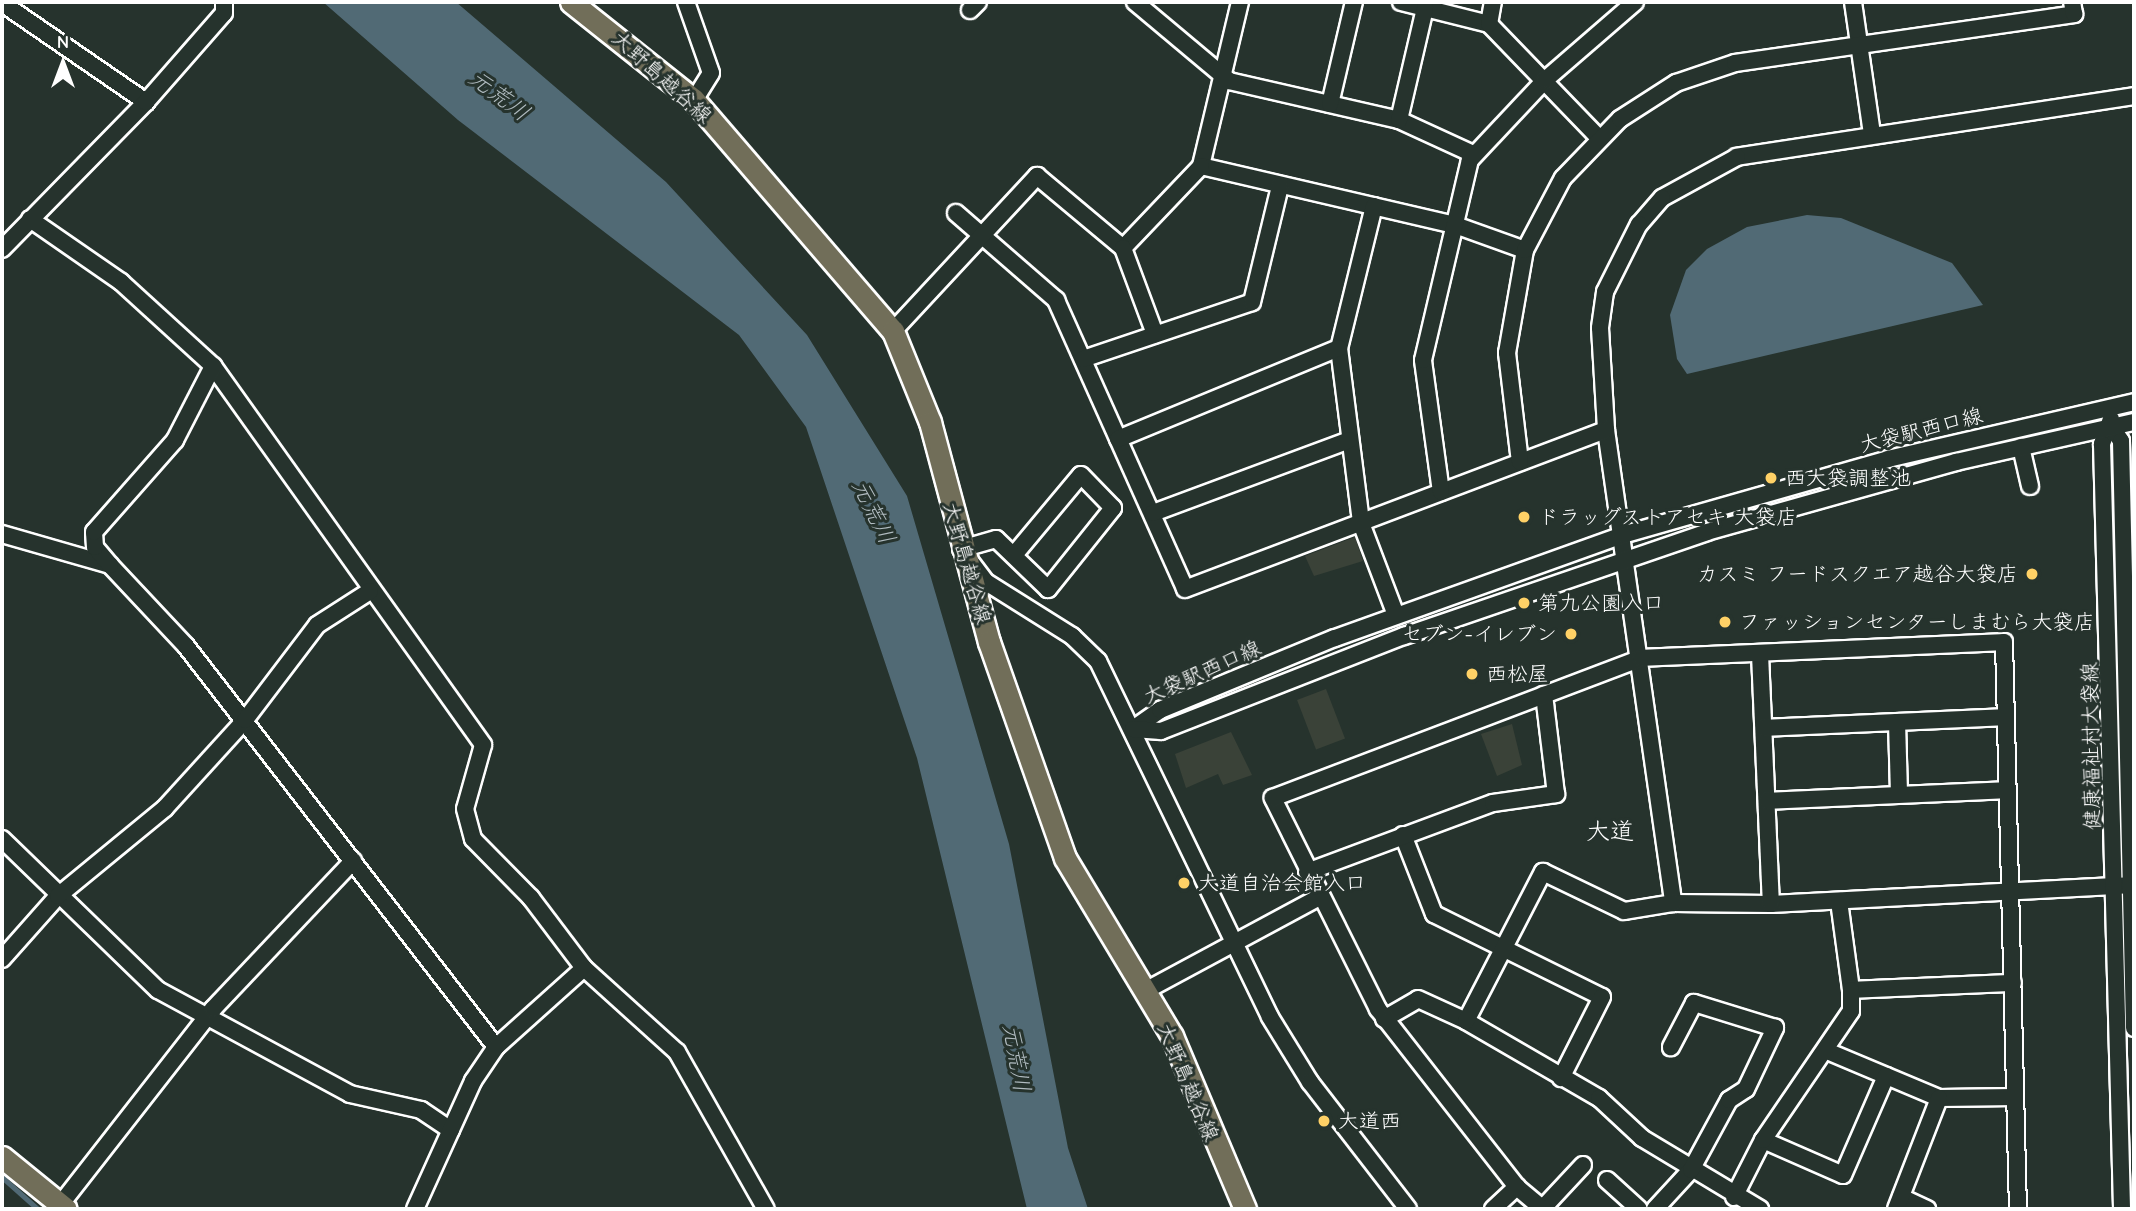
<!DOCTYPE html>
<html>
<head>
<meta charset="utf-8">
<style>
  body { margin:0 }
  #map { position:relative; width:2136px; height:1211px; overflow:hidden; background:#26332d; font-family:"Comic Neue","Klee One",sans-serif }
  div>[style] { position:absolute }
  .built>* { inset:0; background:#3a4238; transform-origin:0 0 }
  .water>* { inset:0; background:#516a75 }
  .stream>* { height:4.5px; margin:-2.25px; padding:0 2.25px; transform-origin:2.25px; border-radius:2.25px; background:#516a75 }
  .roads { filter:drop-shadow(2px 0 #fff) drop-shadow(-2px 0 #fff) drop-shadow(0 2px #fff) drop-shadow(0 -2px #fff) }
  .minor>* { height:16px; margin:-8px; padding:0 8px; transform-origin:8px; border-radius:8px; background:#26332d }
  .major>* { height:21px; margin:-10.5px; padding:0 10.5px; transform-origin:10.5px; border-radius:10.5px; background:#716e59 }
  .dots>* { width:19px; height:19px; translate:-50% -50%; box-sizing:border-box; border:4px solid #26332d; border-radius:50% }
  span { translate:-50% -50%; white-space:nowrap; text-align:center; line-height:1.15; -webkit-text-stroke:6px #26332d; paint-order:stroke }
  .street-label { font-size:21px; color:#fff }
  .poi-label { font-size:21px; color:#fff }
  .left { translate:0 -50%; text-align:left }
  .right { translate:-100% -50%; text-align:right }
  .water-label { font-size:23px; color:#b1bcc1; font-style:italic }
  .quarter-label { font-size:24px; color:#fff }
  .frame { position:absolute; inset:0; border:4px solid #fff; pointer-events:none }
  .north { position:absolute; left:28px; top:28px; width:70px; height:70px; -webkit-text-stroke:5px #26332d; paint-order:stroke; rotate:0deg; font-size:19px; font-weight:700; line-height:28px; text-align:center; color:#fff }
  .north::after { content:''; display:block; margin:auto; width:24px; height:32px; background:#fff; clip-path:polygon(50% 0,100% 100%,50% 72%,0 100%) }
</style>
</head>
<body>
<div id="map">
  <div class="built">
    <div style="clip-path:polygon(1355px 537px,1363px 561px,1314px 576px,1305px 556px)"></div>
    <div style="left:1326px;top:689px;width:53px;height:31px;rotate:69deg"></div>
    <div style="clip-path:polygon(1512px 724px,1522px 765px,1497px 776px,1481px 734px)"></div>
    <div style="clip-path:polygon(1231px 732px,1252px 775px,1223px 785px,1218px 774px,1186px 788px,1175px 754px)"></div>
  </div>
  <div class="water">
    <div style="clip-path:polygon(323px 2px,456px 2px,666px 182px,807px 335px,907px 496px,1009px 844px,1068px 1148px,1088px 1209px,1027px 1209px,917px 758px,806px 427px,739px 335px,458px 120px)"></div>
    <div style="clip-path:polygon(1807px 215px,1841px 218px,1952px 263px,1983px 305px,1687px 374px,1677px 359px,1670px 315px,1686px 270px,1707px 249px,1747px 227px)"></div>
  </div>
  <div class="stream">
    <div style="left:2px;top:1177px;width:48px;rotate:41.6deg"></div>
  </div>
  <div class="roads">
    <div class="minor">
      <div style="left:686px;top:2px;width:75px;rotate:70.6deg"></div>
      <div style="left:711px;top:73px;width:32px;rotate:122deg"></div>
      <div style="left:1135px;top:2px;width:123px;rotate:40deg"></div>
      <div style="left:1229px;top:81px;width:174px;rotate:12.9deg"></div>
      <div style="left:1399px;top:120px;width:81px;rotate:24.7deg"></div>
      <div style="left:1240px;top:2px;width:169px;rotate:103.4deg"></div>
      <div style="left:1201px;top:166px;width:261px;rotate:13.1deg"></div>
      <div style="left:1455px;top:225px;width:74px;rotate:19.7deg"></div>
      <div style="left:1401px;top:2px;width:91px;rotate:14deg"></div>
      <div style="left:1489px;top:24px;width:157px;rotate:46deg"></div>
      <div style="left:1853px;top:2px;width:133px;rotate:81.8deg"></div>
      <div style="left:2px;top:3px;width:175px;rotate:34.5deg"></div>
      <div style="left:970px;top:10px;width:11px;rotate:-45deg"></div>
      <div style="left:1489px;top:24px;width:22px;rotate:-80deg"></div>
      <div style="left:2134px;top:96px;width:402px;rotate:171.3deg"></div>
      <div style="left:1737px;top:157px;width:85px;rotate:151.3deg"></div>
      <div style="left:1662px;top:198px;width:35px;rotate:131deg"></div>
      <div style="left:1639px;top:224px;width:76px;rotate:116.6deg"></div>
      <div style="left:1605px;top:292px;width:36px;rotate:98deg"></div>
      <div style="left:1600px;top:328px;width:102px;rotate:86.6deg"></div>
      <div style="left:1606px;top:430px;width:478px;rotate:81.9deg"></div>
      <div style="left:1673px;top:903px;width:98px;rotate:0.6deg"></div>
      <div style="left:1771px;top:904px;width:363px;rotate:-3deg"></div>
      <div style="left:1330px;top:104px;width:105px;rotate:-76.8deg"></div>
      <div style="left:1399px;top:120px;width:115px;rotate:-76.9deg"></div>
      <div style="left:1374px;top:206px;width:146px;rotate:103.8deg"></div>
      <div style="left:1339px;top:348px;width:176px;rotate:82.8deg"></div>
      <div style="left:1361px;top:523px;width:98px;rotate:69.2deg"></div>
      <div style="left:956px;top:213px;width:133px;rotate:41deg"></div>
      <div style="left:1056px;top:300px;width:316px;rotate:65.9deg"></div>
      <div style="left:1185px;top:589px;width:450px;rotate:-20.7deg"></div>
      <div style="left:30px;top:219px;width:111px;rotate:34.7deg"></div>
      <div style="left:121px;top:282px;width:125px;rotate:42.4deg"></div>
      <div style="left:213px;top:366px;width:465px;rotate:54.5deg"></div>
      <div style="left:483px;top:745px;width:66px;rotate:105.7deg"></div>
      <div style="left:465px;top:809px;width:31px;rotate:75deg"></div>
      <div style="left:473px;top:839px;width:83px;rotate:45.5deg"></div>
      <div style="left:531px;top:898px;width:88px;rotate:52.9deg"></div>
      <div style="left:584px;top:968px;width:125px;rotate:42.1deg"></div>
      <div style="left:677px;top:1052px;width:180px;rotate:60.5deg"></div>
      <div style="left:1123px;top:248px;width:113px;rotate:-46.4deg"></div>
      <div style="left:2px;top:249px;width:206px;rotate:-45.6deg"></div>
      <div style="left:146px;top:102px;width:118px;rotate:-48.8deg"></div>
      <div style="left:224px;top:13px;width:11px;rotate:-90deg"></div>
      <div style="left:893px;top:331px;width:212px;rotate:-47.1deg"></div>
      <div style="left:1037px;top:176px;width:112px;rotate:39.9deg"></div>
      <div style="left:1123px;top:248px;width:92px;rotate:69.6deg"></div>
      <div style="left:1083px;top:359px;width:178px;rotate:-18.6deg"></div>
      <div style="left:1252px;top:302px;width:119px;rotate:-76.4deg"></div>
      <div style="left:2111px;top:419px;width:27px;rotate:110deg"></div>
      <div style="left:2102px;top:444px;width:765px;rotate:88.5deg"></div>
      <div style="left:2111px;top:426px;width:18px;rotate:56deg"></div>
      <div style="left:2121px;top:441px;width:587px;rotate:88.73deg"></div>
      <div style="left:1118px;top:439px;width:239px;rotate:-22.4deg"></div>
      <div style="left:2021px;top:447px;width:40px;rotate:77deg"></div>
      <div style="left:1520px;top:462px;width:110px;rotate:-96.8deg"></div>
      <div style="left:1507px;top:353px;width:105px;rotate:-80.1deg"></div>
      <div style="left:1525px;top:250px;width:81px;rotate:-62.2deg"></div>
      <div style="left:1563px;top:178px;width:82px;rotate:-46deg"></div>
      <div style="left:1620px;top:119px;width:67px;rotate:-32.7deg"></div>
      <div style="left:1676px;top:83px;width:62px;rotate:-18.7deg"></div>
      <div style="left:1735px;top:63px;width:343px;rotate:-8.2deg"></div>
      <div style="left:2074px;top:14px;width:12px;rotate:-99deg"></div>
      <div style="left:1441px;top:492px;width:133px;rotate:-97.8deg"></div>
      <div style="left:1423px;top:360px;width:205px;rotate:-76.8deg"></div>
      <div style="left:1470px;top:160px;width:110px;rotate:-46.8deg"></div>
      <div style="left:1545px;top:80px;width:119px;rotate:-40.9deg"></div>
      <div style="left:1153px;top:513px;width:209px;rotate:-20.4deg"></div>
      <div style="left:2px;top:534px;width:112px;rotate:16deg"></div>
      <div style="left:110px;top:565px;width:111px;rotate:46.8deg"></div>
      <div style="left:186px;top:646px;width:507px;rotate:52.29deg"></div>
      <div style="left:1014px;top:555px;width:104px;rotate:-50.1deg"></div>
      <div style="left:1081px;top:475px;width:46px;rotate:45.9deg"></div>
      <div style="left:1113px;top:508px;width:104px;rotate:128.7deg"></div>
      <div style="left:1048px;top:589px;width:72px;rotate:-136.1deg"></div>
      <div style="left:996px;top:539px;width:36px;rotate:164deg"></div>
      <div style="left:961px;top:549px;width:41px;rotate:52.9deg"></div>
      <div style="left:986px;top:582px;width:102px;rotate:32.1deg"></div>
      <div style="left:1072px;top:636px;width:36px;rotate:44deg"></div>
      <div style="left:1098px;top:661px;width:395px;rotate:64.2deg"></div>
      <div style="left:1270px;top:1017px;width:76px;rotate:58.4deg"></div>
      <div style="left:1310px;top:1082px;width:160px;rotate:52.3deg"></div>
      <div style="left:110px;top:565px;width:23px;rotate:-130deg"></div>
      <div style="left:95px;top:547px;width:15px;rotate:-94deg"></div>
      <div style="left:94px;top:532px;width:123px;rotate:-48.6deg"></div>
      <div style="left:175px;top:440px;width:83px;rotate:-62.8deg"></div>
      <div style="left:1760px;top:654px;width:250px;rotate:87.5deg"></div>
      <div style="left:1897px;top:722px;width:72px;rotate:88.4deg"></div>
      <div style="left:1764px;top:728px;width:242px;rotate:-2.6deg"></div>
      <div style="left:1133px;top:729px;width:33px;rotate:-35deg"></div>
      <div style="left:1160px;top:710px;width:189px;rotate:-22.4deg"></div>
      <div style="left:1335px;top:638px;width:305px;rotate:-19.7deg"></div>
      <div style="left:1622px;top:535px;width:277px;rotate:-15.9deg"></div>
      <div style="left:1888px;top:459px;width:253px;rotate:-13deg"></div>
      <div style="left:1133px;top:729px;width:28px;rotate:4deg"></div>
      <div style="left:1161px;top:731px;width:261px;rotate:-21.4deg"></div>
      <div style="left:1404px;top:636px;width:320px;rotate:-18.9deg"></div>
      <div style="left:1707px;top:532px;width:259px;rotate:-15.7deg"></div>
      <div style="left:1956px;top:462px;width:182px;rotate:-12.7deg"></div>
      <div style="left:1767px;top:801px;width:241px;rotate:-2.6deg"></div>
      <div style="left:1403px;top:835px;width:85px;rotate:68.6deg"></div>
      <div style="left:1434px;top:914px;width:187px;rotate:26.3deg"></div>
      <div style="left:1602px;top:997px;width:91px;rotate:116.8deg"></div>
      <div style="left:2px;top:839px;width:217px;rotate:44.1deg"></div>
      <div style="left:158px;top:990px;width:218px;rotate:28.4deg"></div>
      <div style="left:350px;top:1094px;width:73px;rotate:12.7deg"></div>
      <div style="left:421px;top:1110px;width:36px;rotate:34deg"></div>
      <div style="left:1307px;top:872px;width:198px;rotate:-20.4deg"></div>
      <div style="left:1493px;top:803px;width:64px;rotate:-8.1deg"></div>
      <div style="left:1556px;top:794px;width:100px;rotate:-96.9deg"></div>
      <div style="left:1839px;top:901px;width:90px;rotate:82.3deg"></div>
      <div style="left:1851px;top:990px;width:162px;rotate:-2.5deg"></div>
      <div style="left:2px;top:959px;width:84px;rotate:-48.4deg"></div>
      <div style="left:58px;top:896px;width:139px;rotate:-39.4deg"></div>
      <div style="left:165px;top:808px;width:119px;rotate:-47.7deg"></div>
      <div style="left:245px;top:720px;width:119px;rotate:-52.8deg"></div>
      <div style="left:317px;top:625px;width:63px;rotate:-32.7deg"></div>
      <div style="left:1145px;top:991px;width:196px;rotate:-28.3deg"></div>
      <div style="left:1384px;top:1019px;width:39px;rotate:-30deg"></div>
      <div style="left:1418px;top:999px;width:53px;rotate:24.6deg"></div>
      <div style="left:1466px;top:1021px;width:154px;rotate:30.1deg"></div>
      <div style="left:1599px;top:1098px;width:59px;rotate:42.9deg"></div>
      <div style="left:1642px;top:1138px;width:138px;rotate:31deg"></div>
      <div style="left:1466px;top:1021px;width:168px;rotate:-62.7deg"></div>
      <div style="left:1543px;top:872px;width:90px;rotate:25.7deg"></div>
      <div style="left:1624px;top:911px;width:50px;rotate:-9.3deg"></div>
      <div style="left:1827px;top:1051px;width:121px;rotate:22.8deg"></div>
      <div style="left:1939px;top:1098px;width:76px;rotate:-0.8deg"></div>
      <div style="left:1763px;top:1140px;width:87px;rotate:23.6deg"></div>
      <div style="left:1843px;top:1175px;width:108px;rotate:-66.5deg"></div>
      <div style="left:1607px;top:1180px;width:43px;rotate:42.2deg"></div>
      <div style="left:1734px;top:1197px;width:64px;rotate:-63deg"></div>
      <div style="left:1763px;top:1140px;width:156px;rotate:-55.7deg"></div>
      <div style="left:1851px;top:1011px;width:21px;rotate:-90deg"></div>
      <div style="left:1901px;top:1197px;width:29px;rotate:25deg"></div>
      <div style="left:60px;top:1205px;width:249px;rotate:-52deg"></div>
      <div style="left:213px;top:1009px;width:204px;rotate:-46.6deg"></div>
      <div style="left:415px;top:1209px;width:141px;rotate:-65.6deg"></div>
      <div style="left:473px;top:1081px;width:41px;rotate:-55.9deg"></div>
      <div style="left:496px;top:1047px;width:118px;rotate:-41.9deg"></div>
      <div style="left:1493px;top:1209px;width:33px;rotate:-43deg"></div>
      <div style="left:1542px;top:1209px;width:60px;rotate:-47deg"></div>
      <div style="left:1543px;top:1209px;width:34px;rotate:-140deg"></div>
      <div style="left:1517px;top:1187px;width:226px;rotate:-128deg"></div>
      <div style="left:1378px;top:1009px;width:236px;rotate:-116.5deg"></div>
      <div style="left:1273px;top:798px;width:394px;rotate:-20.8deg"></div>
      <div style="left:1641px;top:658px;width:363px;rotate:-2.5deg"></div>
      <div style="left:2004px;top:642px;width:567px;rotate:88.59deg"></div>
      <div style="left:1655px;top:1209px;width:53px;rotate:-47.3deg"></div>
      <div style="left:1691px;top:1170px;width:80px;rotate:-61.5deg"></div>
      <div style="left:1729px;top:1100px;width:20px;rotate:-33deg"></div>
      <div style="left:1746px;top:1089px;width:68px;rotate:-64.6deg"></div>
      <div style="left:1775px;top:1028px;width:85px;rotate:-162.8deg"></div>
      <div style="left:1694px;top:1003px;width:50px;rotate:117.6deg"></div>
      <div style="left:1896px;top:1209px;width:119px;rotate:-68.8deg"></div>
    </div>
    <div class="major">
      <div style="left:571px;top:2px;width:157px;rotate:38.5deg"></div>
      <div style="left:694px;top:100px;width:305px;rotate:49.3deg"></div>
      <div style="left:893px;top:331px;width:98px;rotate:67.9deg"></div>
      <div style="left:930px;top:422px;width:228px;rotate:75deg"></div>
      <div style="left:989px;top:642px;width:229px;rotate:70.6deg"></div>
      <div style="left:1065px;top:858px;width:208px;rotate:59deg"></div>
      <div style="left:1172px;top:1036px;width:188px;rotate:67.1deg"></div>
      <div style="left:2px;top:1157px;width:82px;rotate:39.1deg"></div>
    </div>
  </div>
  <div class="dots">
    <div style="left:1771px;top:478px;background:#ffd166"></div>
    <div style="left:1524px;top:517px;background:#ffd166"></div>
    <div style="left:2032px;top:574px;background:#ffd166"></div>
    <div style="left:1524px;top:603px;background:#ffd166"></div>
    <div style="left:1725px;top:622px;background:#ffd166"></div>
    <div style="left:1571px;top:634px;background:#ffd166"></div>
    <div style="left:1472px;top:674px;background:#ffd166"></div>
    <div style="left:1184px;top:883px;background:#ffd166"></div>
    <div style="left:1324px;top:1121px;background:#ffd166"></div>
  </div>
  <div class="street-label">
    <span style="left:662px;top:77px;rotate:42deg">大野島越谷線</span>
    <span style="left:1921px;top:430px;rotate:-14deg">大袋駅西口線</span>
    <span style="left:967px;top:563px;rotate:74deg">大野島越谷線</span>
    <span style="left:1202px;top:672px;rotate:-24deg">大袋駅西口線</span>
    <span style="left:2091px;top:746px;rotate:-91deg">健康福祉村大袋線</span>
    <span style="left:1188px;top:1082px;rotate:67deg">大野島越谷線</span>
  </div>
  <div class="poi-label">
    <span class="left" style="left:1785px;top:478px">西大袋調整池</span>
    <span class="left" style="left:1538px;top:517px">ドラッグストアセキ 大袋店</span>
    <span class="right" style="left:2018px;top:574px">カスミ フードスクエア越谷大袋店</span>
    <span class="left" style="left:1538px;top:603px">第九公園入口</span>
    <span class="left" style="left:1739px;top:622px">ファッションセンターしまむら大袋店</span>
    <span class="right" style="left:1557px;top:634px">セブン-イレブン</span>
    <span class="left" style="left:1486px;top:674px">西松屋</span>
    <span class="left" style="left:1198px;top:883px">大道自治会館入口</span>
    <span class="left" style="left:1338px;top:1121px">大道西</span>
  </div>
  <div class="water-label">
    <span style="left:499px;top:96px;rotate:37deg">元荒川</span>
    <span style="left:873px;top:512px;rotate:64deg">元荒川</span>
    <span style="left:1016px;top:1058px;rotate:80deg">元荒川</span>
  </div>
  <div class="quarter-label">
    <span style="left:1610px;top:832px">大道</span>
  </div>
  <div class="frame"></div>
  <div class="north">N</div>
</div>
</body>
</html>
